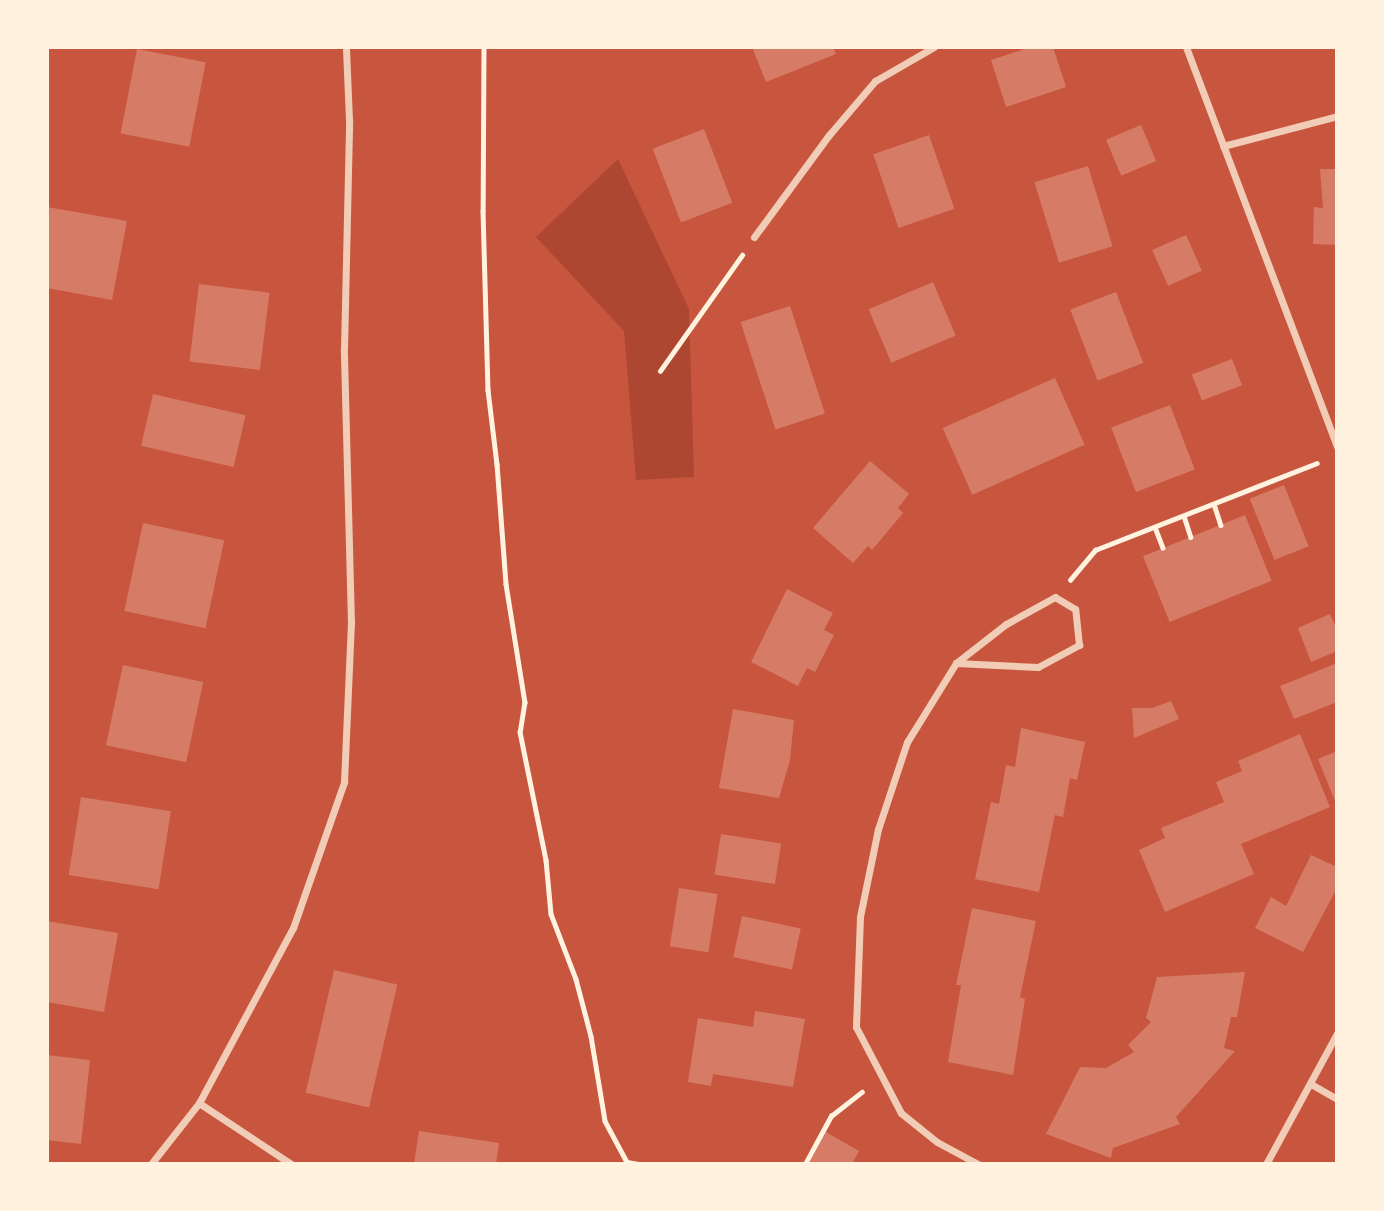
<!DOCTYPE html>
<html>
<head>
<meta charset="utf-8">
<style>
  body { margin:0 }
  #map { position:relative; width:1384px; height:1211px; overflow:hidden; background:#c8553d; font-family:"Asap Condensed",sans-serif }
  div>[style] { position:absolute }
  .green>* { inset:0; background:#ae4732 }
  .building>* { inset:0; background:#d67c66; transform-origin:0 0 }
  .path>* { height:4.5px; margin:-2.25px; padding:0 2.25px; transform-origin:2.25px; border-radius:2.25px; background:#fff3e0 }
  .minor>* { height:7px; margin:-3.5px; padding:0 3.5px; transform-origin:3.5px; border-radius:3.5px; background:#f1ccb7 }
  span { translate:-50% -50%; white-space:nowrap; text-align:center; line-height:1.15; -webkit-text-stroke:7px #fff3e0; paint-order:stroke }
  .frame { position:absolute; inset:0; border:49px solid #fff3e0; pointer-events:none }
</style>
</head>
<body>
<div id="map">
  <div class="green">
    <div style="clip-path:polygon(618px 159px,689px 309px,694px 477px,636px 480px,624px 331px,536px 237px)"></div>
  </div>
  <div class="building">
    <div style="clip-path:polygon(752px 47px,833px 47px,836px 54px,766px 82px)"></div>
    <div style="clip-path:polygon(1031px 47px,1053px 47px,1066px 87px,1006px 107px,991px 60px)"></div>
    <div style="left:137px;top:49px;width:70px;height:86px;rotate:11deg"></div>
    <div style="left:1141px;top:125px;width:39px;height:38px;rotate:67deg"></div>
    <div style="left:704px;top:129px;width:79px;height:55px;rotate:69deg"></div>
    <div style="left:929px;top:135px;width:78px;height:59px;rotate:71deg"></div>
    <div style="left:1088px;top:166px;width:84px;height:56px;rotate:73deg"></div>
    <div style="clip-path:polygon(1320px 169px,1337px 169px,1337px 245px,1313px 244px,1314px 207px,1323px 208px)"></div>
    <div style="clip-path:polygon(47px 207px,127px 221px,112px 300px,47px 288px)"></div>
    <div style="left:1186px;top:235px;width:39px;height:37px;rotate:66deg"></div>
    <div style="left:933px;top:282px;width:58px;height:70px;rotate:67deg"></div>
    <div style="left:199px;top:284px;width:71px;height:78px;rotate:7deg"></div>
    <div style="left:1116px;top:292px;width:76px;height:49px;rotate:69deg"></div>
    <div style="left:790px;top:306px;width:113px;height:52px;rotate:72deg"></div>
    <div style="left:1232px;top:359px;width:28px;height:43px;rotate:69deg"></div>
    <div style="left:1055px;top:378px;width:73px;height:123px;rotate:66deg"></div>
    <div style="left:153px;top:394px;width:95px;height:53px;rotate:13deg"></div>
    <div style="left:1170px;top:405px;width:69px;height:63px;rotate:69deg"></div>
    <div style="clip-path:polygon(870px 461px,909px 494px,898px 508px,903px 513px,872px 550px,868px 546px,853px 563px,813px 528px)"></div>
    <div style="left:1284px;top:485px;width:66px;height:37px;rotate:68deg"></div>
    <div style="left:1245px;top:515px;width:71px;height:110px;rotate:68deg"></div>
    <div style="left:143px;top:523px;width:83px;height:90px;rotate:12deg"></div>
    <div style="clip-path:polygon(787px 589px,833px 613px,824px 630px,834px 635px,815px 672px,807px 668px,798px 686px,751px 662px)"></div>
    <div style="clip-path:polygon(1330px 614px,1337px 629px,1337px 651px,1311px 662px,1298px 628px)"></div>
    <div style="clip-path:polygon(1337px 663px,1337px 702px,1294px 719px,1280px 686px)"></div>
    <div style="left:123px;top:665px;width:82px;height:82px;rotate:12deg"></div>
    <div style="clip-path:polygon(1171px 701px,1179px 719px,1134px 738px,1132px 708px,1152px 708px)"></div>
    <div style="clip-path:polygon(733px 709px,794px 720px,790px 760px,779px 798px,719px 788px)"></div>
    <div style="clip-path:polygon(1021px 728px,1085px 742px,1077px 780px,1070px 778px,1063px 817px,1055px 815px,1039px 892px,975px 879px,991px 802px,999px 804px,1006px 765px,1015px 767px)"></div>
    <div style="clip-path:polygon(1300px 734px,1330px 807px,1241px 844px,1254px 874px,1165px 912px,1139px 850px,1165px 838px,1161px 828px,1224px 802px,1216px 782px,1242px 771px,1238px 761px)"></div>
    <div style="clip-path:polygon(1337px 751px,1337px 806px,1318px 759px)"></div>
    <div style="left:81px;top:797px;width:91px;height:79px;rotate:9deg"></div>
    <div style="left:721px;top:834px;width:61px;height:41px;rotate:9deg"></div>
    <div style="clip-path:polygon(1311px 855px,1337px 867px,1337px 888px,1303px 952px,1255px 928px,1271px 897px,1286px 906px)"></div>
    <div style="left:679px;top:888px;width:39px;height:59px;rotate:9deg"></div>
    <div style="clip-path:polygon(972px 908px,1036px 921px,1020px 997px,1025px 999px,1013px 1075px,948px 1062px,961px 985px,956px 985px)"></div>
    <div style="left:742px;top:916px;width:60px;height:42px;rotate:12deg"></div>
    <div style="clip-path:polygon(47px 921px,118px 933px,104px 1012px,47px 1002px)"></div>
    <div style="left:334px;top:970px;width:65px;height:126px;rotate:13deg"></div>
    <div style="clip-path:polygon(1245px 972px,1237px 1017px,1231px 1017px,1224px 1048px,1235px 1051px,1176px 1117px,1180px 1124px,1113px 1148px,1111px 1158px,1046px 1134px,1080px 1067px,1106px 1068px,1134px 1052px,1128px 1045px,1151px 1022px,1146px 1018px,1157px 977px)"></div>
    <div style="clip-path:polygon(755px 1011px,805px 1019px,793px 1087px,713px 1074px,711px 1086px,688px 1082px,698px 1018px,753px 1027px)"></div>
    <div style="clip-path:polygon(47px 1055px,90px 1060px,81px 1144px,47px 1140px)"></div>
    <div style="clip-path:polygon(419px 1131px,499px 1143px,496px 1164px,414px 1164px)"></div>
    <div style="clip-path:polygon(826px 1132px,859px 1151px,852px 1164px,809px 1164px)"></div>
  </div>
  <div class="path">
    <div style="left:484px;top:47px;width:164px;rotate:90.3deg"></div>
    <div style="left:483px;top:211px;width:179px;rotate:88.4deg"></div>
    <div style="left:488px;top:390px;width:75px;rotate:83.1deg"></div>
    <div style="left:497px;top:464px;width:120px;rotate:85.7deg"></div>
    <div style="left:506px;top:584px;width:120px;rotate:80.9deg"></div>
    <div style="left:525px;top:702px;width:30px;rotate:99deg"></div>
    <div style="left:520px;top:732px;width:131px;rotate:78.5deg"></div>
    <div style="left:546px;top:860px;width:54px;rotate:84.7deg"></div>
    <div style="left:551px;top:914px;width:70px;rotate:69deg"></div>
    <div style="left:576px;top:979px;width:59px;rotate:75.3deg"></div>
    <div style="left:591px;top:1036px;width:86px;rotate:80.6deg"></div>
    <div style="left:605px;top:1121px;width:47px;rotate:61.8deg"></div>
    <div style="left:627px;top:1162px;width:11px;rotate:10deg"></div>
    <div style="left:660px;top:371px;width:142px;rotate:-54.7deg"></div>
    <div style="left:1214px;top:504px;width:22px;rotate:72deg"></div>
    <div style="left:1184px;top:516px;width:22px;rotate:72deg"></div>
    <div style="left:1155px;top:527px;width:22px;rotate:69deg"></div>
    <div style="left:1070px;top:580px;width:39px;rotate:-50deg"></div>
    <div style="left:1095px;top:550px;width:238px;rotate:-21.4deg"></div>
    <div style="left:805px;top:1164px;width:55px;rotate:-61.6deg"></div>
    <div style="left:831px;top:1116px;width:39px;rotate:-38deg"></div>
  </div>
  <div class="minor">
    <div style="left:1186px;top:47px;width:428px;rotate:69.3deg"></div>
    <div style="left:1223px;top:146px;width:118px;rotate:-14.7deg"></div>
    <div style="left:754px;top:237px;width:127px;rotate:-53.7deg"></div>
    <div style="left:829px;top:135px;width:71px;rotate:-49.6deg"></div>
    <div style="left:875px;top:81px;width:68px;rotate:-30deg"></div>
    <div style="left:956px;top:663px;width:82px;rotate:2.8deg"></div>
    <div style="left:1038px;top:667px;width:47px;rotate:-28.2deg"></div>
    <div style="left:1079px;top:645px;width:36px;rotate:-96deg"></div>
    <div style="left:1075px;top:609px;width:23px;rotate:-149deg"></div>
    <div style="left:1055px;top:597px;width:56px;rotate:151.1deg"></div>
    <div style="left:1006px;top:624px;width:63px;rotate:142deg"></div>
    <div style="left:956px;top:663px;width:93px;rotate:121.8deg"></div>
    <div style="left:907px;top:742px;width:92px;rotate:108.4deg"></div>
    <div style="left:878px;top:829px;width:90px;rotate:101.6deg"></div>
    <div style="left:860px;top:917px;width:110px;rotate:92.1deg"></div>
    <div style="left:856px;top:1027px;width:97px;rotate:62.4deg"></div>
    <div style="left:901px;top:1113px;width:46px;rotate:38.9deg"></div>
    <div style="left:937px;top:1142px;width:47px;rotate:28.2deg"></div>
    <div style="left:1311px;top:1084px;width:30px;rotate:30deg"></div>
    <div style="left:199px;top:1103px;width:110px;rotate:33.5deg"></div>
    <div style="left:151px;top:1164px;width:78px;rotate:-51.8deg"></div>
    <div style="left:199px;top:1103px;width:199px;rotate:-61.8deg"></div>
    <div style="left:293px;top:928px;width:155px;rotate:-70.7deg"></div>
    <div style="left:344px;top:782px;width:159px;rotate:-87.5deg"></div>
    <div style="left:351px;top:623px;width:274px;rotate:-91.5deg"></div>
    <div style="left:344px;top:349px;width:229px;rotate:-88.7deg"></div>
    <div style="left:349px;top:120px;width:73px;rotate:-92.4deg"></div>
    <div style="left:1266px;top:1164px;width:149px;rotate:-61.5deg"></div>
  </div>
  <div class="frame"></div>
</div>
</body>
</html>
